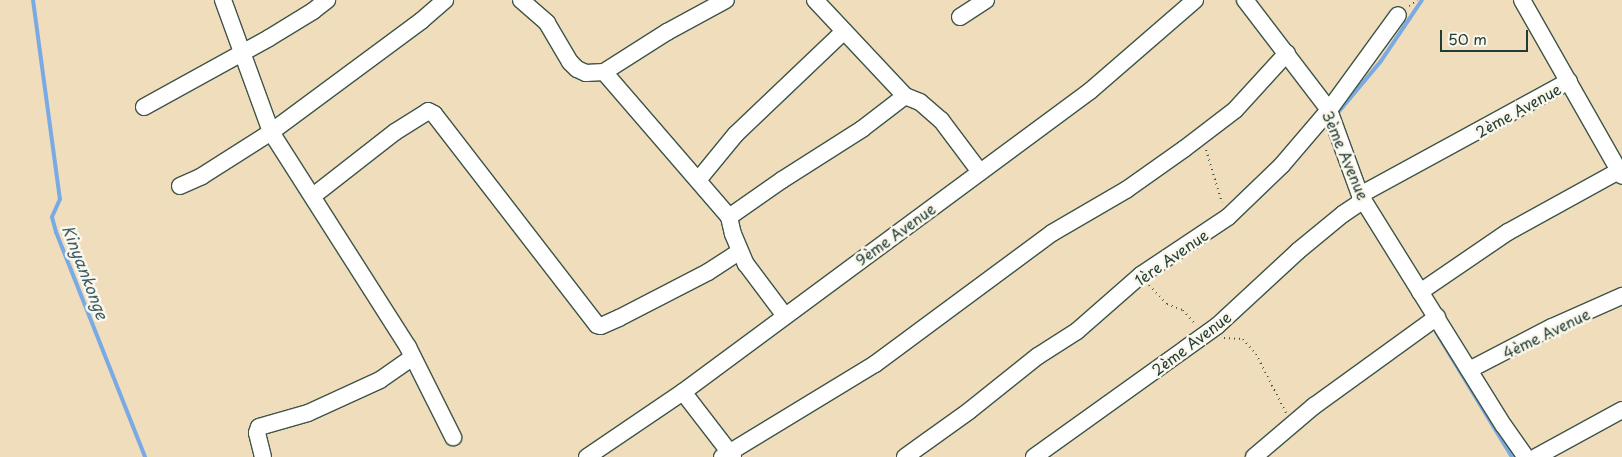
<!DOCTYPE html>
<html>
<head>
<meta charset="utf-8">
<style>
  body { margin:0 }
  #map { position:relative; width:1622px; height:457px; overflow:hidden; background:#f0ddbc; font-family:"Playpen Sans",sans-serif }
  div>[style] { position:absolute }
  .stream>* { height:4px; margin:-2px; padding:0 2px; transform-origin:2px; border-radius:2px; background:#7aaae4 }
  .path>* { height:2px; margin-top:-1px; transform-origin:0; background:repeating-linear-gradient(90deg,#3e5548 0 1px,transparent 0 5px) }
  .roads { filter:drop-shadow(1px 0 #3e5548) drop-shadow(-1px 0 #3e5548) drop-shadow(0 1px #3e5548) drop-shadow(0 -1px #3e5548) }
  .minor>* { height:16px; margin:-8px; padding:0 8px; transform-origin:8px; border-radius:8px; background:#fff }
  span { translate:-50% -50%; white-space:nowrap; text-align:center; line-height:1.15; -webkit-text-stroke:5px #fbf7ec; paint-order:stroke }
  .street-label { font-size:15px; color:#1f3d34 }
  .water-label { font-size:16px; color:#3a5e69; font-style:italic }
  .scale { position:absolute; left:1440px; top:30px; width:88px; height:22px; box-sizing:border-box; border:2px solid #1f3d34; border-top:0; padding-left:6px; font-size:15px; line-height:18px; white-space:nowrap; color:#1f3d34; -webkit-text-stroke:4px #fbf7ec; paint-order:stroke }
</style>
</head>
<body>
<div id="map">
  <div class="stream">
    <div style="left:33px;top:0;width:201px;rotate:82.3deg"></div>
    <div style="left:60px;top:199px;width:20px;rotate:114deg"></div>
    <div style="left:52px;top:217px;width:16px;rotate:75deg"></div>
    <div style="left:56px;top:232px;width:242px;rotate:68.4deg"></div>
    <div style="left:1336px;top:115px;width:70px;rotate:-50.2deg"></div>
    <div style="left:1381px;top:61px;width:73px;rotate:-56.1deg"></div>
    <div style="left:1436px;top:332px;width:146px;rotate:58.7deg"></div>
  </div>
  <div class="path">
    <div style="left:1409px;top:6px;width:10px;rotate:-37deg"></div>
    <div style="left:1206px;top:150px;width:55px;rotate:73.2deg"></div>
    <div style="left:1149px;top:285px;width:26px;rotate:47deg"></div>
    <div style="left:1167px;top:304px;width:17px;rotate:21deg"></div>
    <div style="left:1183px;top:310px;width:20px;rotate:49deg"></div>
    <div style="left:1224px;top:338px;width:19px;rotate:3deg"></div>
    <div style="left:1243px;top:339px;width:20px;rotate:49deg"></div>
    <div style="left:1256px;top:354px;width:66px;rotate:63deg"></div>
  </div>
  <div class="roads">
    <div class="minor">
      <div style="left:223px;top:0;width:140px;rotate:70deg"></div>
      <div style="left:271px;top:132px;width:255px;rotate:57.5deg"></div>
      <div style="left:408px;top:347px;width:101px;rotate:63.4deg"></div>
      <div style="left:521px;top:0;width:35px;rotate:41deg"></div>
      <div style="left:547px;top:23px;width:45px;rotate:59.5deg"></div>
      <div style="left:570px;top:62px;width:10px;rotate:45deg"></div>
      <div style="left:577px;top:69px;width:10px;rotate:24deg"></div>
      <div style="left:586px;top:73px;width:18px;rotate:-3deg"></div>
      <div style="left:604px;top:72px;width:75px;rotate:-32.4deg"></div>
      <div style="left:667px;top:32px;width:67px;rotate:-28.5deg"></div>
      <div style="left:815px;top:0;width:132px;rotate:46.8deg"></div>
      <div style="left:905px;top:96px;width:16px;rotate:22deg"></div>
      <div style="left:920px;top:102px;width:28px;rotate:41deg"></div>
      <div style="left:941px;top:120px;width:65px;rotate:53.1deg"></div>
      <div style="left:1245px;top:0;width:138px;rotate:52.6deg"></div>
      <div style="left:1329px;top:110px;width:90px;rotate:70deg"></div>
      <div style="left:1360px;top:195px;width:272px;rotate:58.1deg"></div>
      <div style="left:1504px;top:426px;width:38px;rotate:55deg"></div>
      <div style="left:1522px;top:0;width:202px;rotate:60.4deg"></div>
      <div style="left:960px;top:17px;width:31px;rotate:-33deg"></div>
      <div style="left:604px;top:72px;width:191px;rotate:49.2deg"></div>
      <div style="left:729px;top:217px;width:17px;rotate:77deg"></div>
      <div style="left:733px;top:234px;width:33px;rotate:67deg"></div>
      <div style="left:746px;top:264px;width:65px;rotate:53.1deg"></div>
      <div style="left:144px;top:107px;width:143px;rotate:-28.9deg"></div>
      <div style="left:269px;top:38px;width:52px;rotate:-31.5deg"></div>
      <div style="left:313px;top:11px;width:18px;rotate:-38deg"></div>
      <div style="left:699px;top:179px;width:58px;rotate:-50.6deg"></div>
      <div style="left:736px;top:134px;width:149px;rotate:-43.6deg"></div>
      <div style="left:180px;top:186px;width:24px;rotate:-24deg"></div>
      <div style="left:202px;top:176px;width:82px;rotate:-32.5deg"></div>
      <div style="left:271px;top:132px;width:187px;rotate:-36.5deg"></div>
      <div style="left:421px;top:21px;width:32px;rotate:-41deg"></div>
      <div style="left:1360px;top:195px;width:238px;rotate:-28.6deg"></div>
      <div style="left:313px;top:196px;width:104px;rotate:-38deg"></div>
      <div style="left:395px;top:132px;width:39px;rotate:-32deg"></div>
      <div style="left:428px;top:111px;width:7px;rotate:27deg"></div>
      <div style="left:434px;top:114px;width:267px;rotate:52.3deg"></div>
      <div style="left:597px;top:325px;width:4px;rotate:14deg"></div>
      <div style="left:601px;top:326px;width:20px;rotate:-24deg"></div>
      <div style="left:619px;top:318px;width:100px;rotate:-27.3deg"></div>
      <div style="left:708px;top:272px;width:37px;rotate:-33deg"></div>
      <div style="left:729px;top:217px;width:65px;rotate:-34.9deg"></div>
      <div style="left:782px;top:180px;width:95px;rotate:-32.5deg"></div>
      <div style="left:862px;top:129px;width:54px;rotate:-37.5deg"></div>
      <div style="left:1420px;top:292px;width:107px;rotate:-34.3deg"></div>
      <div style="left:1508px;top:232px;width:130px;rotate:-28.9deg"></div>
      <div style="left:1469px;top:370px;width:93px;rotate:-27.4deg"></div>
      <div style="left:1552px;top:327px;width:77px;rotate:-23.9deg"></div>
      <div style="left:683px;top:392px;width:82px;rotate:52.4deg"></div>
      <div style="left:263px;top:457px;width:25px;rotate:-104deg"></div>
      <div style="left:257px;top:433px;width:6px;rotate:-72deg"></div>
      <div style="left:259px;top:427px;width:51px;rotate:-15.9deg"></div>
      <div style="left:308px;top:413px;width:79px;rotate:-24.6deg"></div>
      <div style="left:380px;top:380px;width:40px;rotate:-34.9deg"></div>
      <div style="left:587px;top:457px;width:116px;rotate:-34.1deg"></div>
      <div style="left:683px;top:392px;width:506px;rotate:-36.49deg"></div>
      <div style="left:1090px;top:91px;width:139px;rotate:-40.9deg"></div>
      <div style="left:722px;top:457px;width:179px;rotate:-31.3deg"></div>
      <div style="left:875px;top:364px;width:220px;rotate:-36.5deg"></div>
      <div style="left:1052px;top:233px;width:86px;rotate:-30.2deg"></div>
      <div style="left:1126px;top:190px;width:71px;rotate:-35.3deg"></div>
      <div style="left:1184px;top:149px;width:64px;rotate:-37.4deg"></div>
      <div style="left:1235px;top:110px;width:77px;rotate:-47.6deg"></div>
      <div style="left:905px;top:457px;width:79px;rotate:-35.7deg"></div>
      <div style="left:969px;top:411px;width:88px;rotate:-38.6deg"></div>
      <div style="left:1038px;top:356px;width:46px;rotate:-32.7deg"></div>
      <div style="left:1077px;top:331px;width:85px;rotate:-41.2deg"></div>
      <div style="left:1141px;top:275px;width:105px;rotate:-33.7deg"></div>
      <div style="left:1228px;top:217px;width:75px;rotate:-43.9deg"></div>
      <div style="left:1282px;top:165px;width:72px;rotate:-49.5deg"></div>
      <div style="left:1329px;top:110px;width:117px;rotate:-54deg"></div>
      <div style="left:1034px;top:457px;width:225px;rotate:-35.6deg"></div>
      <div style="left:1217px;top:326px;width:110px;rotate:-42.8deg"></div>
      <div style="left:1298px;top:251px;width:58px;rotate:-39.4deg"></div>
      <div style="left:1343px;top:214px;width:25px;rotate:-34deg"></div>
      <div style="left:1254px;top:457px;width:79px;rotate:-40.4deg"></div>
      <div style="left:1314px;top:406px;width:152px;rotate:-35.9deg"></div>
      <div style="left:1536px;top:457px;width:98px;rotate:-28.7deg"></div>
    </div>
  </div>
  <div class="street-label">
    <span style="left:1518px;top:110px;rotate:-29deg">2ème Avenue</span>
    <span style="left:1346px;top:155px;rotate:67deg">3ème Avenue</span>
    <span style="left:895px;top:234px;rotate:-36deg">9ème Avenue</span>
    <span style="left:1171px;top:257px;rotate:-35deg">1ère Avenue</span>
    <span style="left:1546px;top:333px;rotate:-26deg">4ème Avenue</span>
    <span style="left:1191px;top:343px;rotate:-37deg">2ème Avenue</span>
  </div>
  <div class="water-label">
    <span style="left:86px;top:272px;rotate:69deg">Kinyankonge</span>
  </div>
  <div class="scale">50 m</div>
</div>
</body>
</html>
